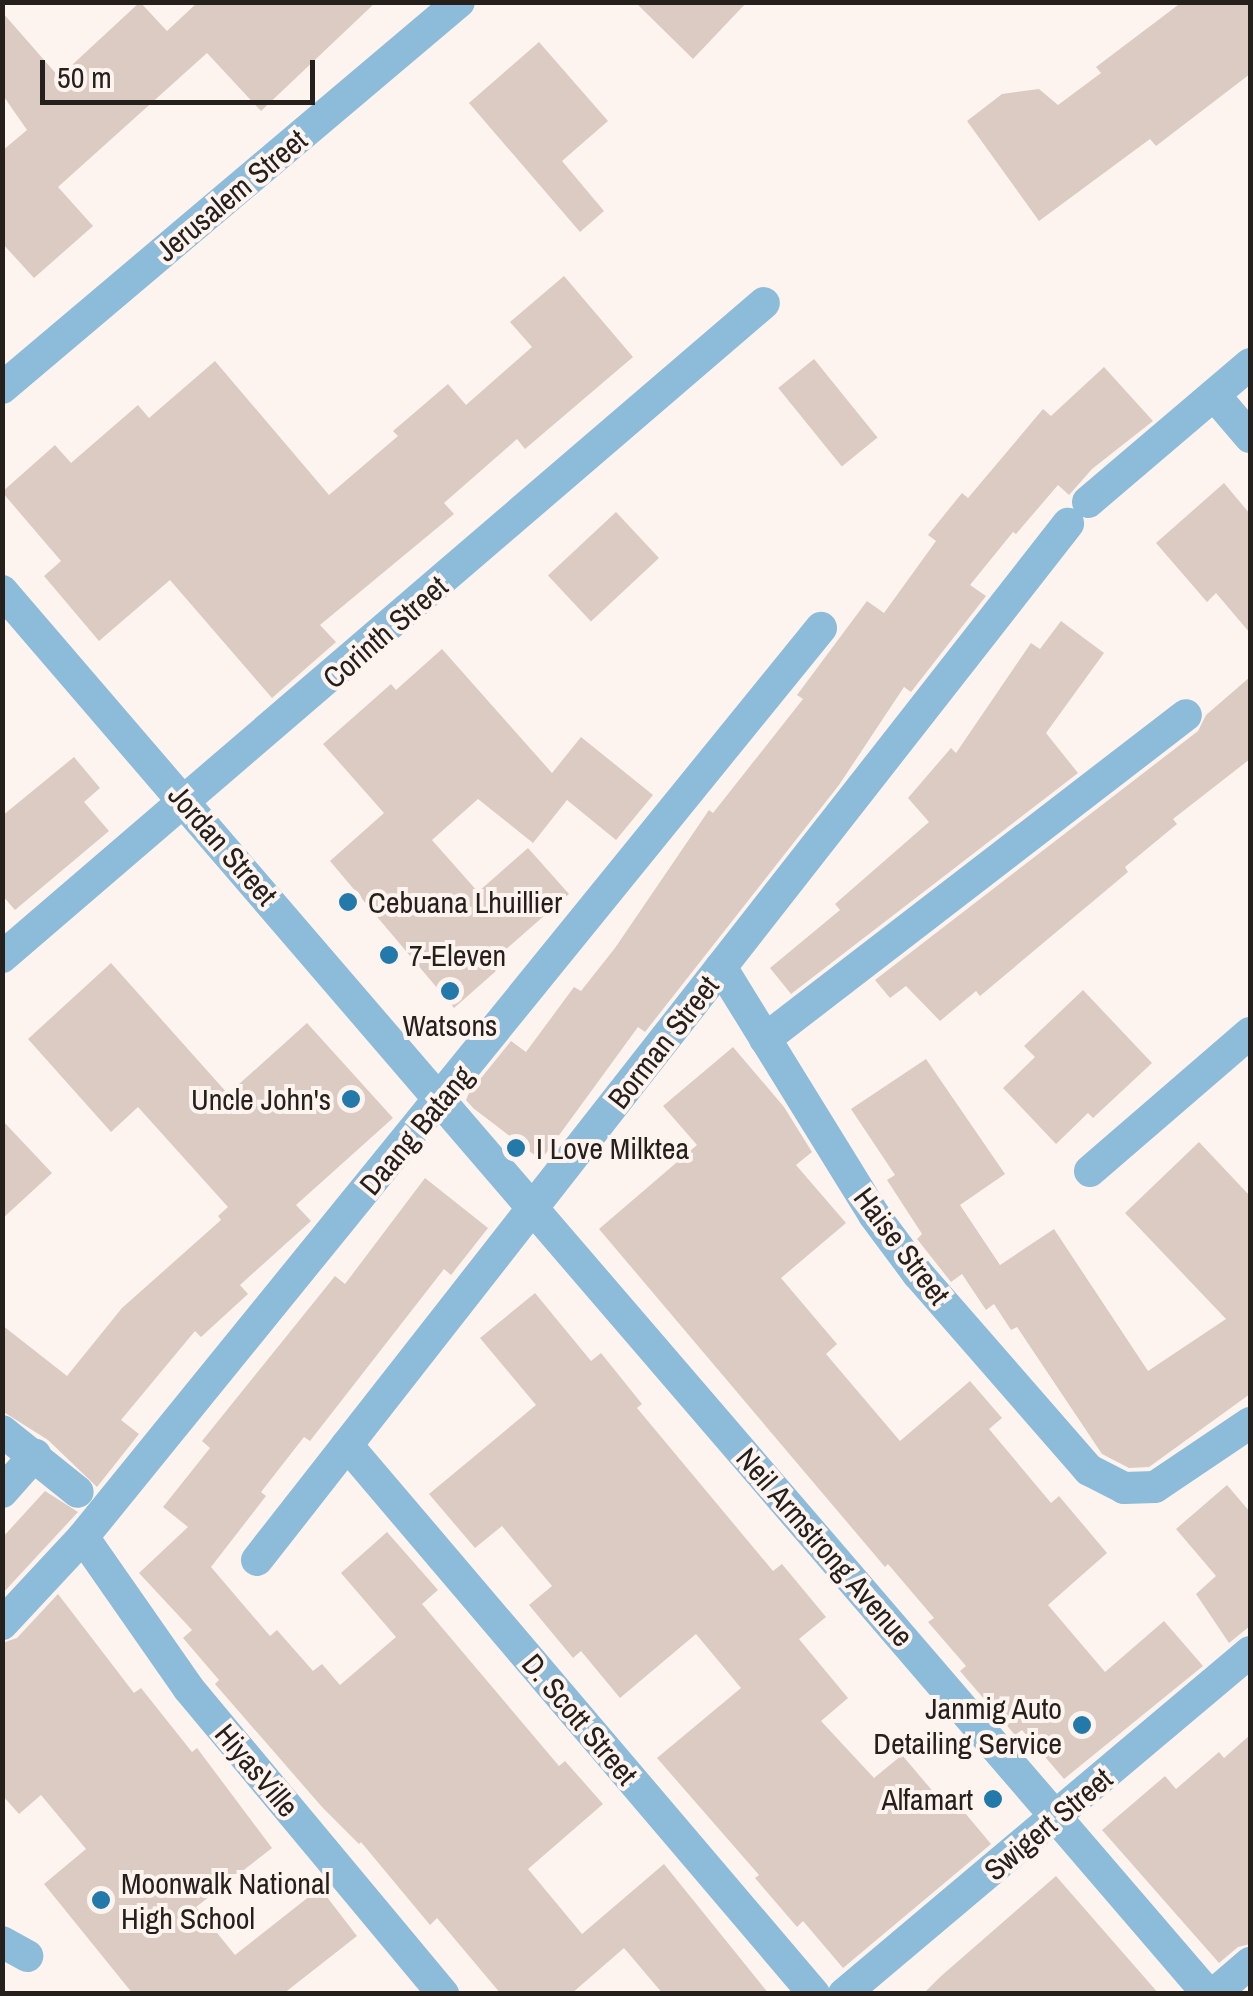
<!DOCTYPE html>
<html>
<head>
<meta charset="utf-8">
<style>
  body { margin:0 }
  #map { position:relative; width:1253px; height:1996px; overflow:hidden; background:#fef4ef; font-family:"Archivo Narrow",sans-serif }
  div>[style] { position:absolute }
  .building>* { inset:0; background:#dbcbc2; transform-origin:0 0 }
  .street>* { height:32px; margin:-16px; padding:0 16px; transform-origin:16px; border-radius:16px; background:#8dbbda }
  .dots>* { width:28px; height:28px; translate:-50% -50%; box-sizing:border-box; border:5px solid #fef4ef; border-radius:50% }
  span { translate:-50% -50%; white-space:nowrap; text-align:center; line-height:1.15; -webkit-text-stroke:8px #fef4ef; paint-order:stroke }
  .street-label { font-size:30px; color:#25201c }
  .poi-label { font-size:30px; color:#25201c }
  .left { translate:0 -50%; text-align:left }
  .right { translate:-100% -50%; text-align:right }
  .frame { position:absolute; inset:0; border:5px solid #25201c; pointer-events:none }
  .scale { position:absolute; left:40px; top:60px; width:275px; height:45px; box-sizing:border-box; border:5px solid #25201c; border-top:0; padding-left:12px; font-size:30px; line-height:35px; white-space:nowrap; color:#25201c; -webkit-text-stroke:8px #fef4ef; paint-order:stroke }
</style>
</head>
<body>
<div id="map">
  <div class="building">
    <div style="clip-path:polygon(140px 2px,167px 31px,198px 2px,376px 2px,261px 111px,207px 53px,58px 187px,93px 226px,34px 278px,2px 243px,2px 151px,27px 130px,2px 94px,2px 12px,59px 77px)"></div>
    <div style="clip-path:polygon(635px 2px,747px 2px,693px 59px)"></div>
    <div style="clip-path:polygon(1182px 2px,1250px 2px,1250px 74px,1156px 146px,1150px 139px,1039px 221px,967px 121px,1002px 94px,1039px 89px,1058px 105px,1101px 73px,1096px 67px)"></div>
    <div style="clip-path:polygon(539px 42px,608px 121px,562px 161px,604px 211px,580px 232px,469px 103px)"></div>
    <div style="clip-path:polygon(564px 276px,633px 357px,525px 449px,517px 439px,444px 503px,454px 514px,320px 625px,336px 642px,272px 698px,170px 580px,99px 641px,44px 576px,61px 561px,2px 492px,55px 445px,71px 463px,138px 405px,149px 418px,215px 361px,329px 495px,398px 436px,393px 431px,448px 384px,466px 405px,532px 347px,510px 322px)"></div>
    <div style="left:814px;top:359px;width:101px;height:46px;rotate:51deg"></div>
    <div style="clip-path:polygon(1104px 367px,1153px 421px,1092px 469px,1069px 495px,1058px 485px,1016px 534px,1013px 532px,970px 585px,986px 596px,911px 692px,904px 687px,839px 785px,645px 1032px,638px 1027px,541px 1160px,473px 1108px,466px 1100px,469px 1093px,511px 1041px,526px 1052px,574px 987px,581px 991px,615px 948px,709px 810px,713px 813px,803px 699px,797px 695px,867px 601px,884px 613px,936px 541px,928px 535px,962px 493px,968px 498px,1043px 409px,1051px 416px)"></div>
    <div style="clip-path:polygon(1224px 483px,1250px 514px,1250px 633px,1216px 593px,1207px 602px,1156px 543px)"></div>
    <div style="left:616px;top:512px;width:63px;height:93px;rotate:47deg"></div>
    <div style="clip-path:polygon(1061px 621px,1104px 653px,1046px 733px,1078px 773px,791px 994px,770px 968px,840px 910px,835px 904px,929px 822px,908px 798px,951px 748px,956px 753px,1031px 643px,1040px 649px)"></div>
    <div style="clip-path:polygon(442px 649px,552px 773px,581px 737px,653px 795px,616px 840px,567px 800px,533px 843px,478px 799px,432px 840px,478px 892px,528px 848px,569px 894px,489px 964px,496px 971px,454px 1008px,330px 861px,384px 813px,323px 744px,391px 684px,396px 690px)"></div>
    <div style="clip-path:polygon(1250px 677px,1250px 759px,1173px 819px,1177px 824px,1125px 867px,1128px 872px,980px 996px,976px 991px,940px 1021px,906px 986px,890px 998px,875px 980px,1198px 731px,1206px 715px)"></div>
    <div style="clip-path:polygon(74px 757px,100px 788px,84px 802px,109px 831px,15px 910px,2px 895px,2px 816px)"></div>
    <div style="clip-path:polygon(111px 963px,228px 1094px,307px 1023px,393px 1118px,296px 1205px,311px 1221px,240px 1285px,248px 1294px,201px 1337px,195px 1331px,121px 1420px,139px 1434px,97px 1487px,48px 1440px,2px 1411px,2px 1325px,67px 1376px,122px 1308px,221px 1220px,218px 1216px,228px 1207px,138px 1107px,111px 1132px,28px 1039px)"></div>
    <div style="clip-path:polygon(1083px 990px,1152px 1063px,1093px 1118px,1088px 1113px,1056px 1144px,1003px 1088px,1035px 1057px,1024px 1046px)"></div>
    <div style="clip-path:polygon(733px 1047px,784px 1107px,812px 1152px,796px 1165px,846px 1223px,781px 1278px,837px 1344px,826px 1354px,900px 1441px,970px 1381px,1002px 1418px,989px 1429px,1051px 1503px,1059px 1496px,1107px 1553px,1048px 1605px,1105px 1672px,1164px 1621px,1203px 1666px,1064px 1779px,1022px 1730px,1015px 1735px,960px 1671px,966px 1666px,928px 1622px,934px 1618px,888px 1564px,885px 1567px,599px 1229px,697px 1145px,663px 1106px)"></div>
    <div style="clip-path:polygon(926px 1059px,1005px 1174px,960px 1205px,1000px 1265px,1054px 1229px,1148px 1371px,1226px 1319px,1125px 1213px,1199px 1142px,1250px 1196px,1250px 1394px,1149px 1467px,1129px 1468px,1102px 1454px,1017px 1327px,1011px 1330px,994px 1304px,986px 1310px,962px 1274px,951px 1282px,917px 1239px,922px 1234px,887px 1180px,895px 1175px,851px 1109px)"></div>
    <div style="clip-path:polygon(2px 1120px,52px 1173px,2px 1219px)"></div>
    <div style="clip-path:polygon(425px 1178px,488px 1228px,451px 1275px,444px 1269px,310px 1441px,304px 1437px,261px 1492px,266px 1496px,211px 1567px,270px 1636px,277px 1630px,313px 1671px,322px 1664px,340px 1685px,396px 1637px,341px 1573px,387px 1532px,438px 1590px,422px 1604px,559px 1766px,565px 1761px,603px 1804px,528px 1869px,582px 1934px,664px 1864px,769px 1994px,663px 1994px,624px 1948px,571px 1994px,501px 1994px,437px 1918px,430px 1925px,361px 1842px,359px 1844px,322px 1807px,215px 1684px,219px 1680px,183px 1638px,192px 1630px,139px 1573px,188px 1527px,163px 1507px,210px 1448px,202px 1441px,335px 1276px,345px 1284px)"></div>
    <div style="clip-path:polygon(535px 1293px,591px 1361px,601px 1353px,642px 1404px,637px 1408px,773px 1571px,782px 1564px,826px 1617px,799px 1639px,848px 1698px,821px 1721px,874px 1778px,902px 1755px,947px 1808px,955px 1801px,991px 1844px,843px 1968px,803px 1921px,797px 1927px,755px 1878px,759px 1875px,657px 1758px,741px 1688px,696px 1634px,620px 1698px,581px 1651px,573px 1658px,529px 1605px,552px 1586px,502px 1526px,475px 1548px,429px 1494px,536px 1405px,480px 1338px)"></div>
    <div style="clip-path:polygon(1227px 1485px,1250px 1512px,1250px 1626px,1229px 1643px,1196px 1594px,1216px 1576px,1176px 1529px)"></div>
    <div style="clip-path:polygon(45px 1491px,78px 1512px,2px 1594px,2px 1538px)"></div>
    <div style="clip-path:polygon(58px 1594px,134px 1693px,141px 1688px,192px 1752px,197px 1748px,272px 1848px,196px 1907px,235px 1955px,320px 1888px,357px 1936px,283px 1994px,133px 1994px,44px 1884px,86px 1849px,41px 1795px,19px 1814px,2px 1795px,2px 1643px,17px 1638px)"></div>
    <div style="clip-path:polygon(1250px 1735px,1250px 1944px,1238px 1947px,1219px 1963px,1102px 1830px,1165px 1776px,1176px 1789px,1219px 1752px,1224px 1758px)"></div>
    <div style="clip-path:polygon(1056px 1876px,1159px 1994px,923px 1994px,940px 1977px)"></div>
  </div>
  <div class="street">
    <div style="left:2px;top:388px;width:598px;rotate:-40.19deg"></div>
    <div style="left:1215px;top:396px;width:54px;rotate:49.5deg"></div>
    <div style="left:1088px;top:502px;width:213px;rotate:-40.4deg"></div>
    <div style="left:2px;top:591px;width:1850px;rotate:49.32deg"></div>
    <div style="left:2px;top:957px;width:1004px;rotate:-40.64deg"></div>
    <div style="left:721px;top:967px;width:291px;rotate:58.3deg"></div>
    <div style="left:874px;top:1215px;width:74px;rotate:53.3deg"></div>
    <div style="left:918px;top:1274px;width:260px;rotate:48.9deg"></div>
    <div style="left:1089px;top:1470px;width:39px;rotate:27deg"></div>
    <div style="left:1124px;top:1488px;width:31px;rotate:-2deg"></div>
    <div style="left:1155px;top:1487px;width:115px;rotate:-34deg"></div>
    <div style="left:765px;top:1039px;width:531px;rotate:-37.58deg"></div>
    <div style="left:1090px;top:1171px;width:211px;rotate:-40.8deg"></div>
    <div style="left:2px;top:1431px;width:97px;rotate:38.8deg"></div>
    <div style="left:347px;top:1445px;width:721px;rotate:49.61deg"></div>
    <div style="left:2px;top:1492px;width:50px;rotate:-48.3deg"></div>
    <div style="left:83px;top:1537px;width:185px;rotate:55.1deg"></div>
    <div style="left:189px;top:1689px;width:397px;rotate:50.2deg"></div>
    <div style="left:257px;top:1560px;width:1316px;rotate:-51.95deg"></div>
    <div style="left:2px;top:1624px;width:119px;rotate:-47deg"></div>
    <div style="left:83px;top:1537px;width:1171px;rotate:-50.93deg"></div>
    <div style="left:2px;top:1942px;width:29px;rotate:29deg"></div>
    <div style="left:844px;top:1994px;width:531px;rotate:-40.11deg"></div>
    <div style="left:1214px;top:1994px;width:48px;rotate:-40.7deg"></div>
  </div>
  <div class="dots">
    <div style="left:348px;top:902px;background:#2379a9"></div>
    <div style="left:389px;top:955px;background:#2379a9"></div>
    <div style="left:450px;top:991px;background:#2379a9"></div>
    <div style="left:351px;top:1099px;background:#2379a9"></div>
    <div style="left:516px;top:1148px;background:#2379a9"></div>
    <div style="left:1082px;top:1725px;background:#2379a9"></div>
    <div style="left:993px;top:1799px;background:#2379a9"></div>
    <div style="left:101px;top:1900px;background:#2379a9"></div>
  </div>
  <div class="street-label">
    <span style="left:231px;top:195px;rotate:-40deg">Jerusalem Street</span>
    <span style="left:385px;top:632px;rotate:-41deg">Corinth Street</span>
    <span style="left:223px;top:845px;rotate:49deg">Jordan Street</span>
    <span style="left:663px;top:1042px;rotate:-52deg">Borman Street</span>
    <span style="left:416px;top:1130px;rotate:-50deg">Daang Batang</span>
    <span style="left:902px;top:1246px;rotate:53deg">Haise Street</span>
    <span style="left:825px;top:1547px;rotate:49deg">Neil Armstrong Avenue</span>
    <span style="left:580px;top:1719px;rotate:50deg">D. Scott Street</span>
    <span style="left:257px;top:1770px;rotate:50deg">HiyasVille</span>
    <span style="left:1048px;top:1824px;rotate:-40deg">Swigert Street</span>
  </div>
  <div class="poi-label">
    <span class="left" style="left:368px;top:902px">Cebuana Lhuillier</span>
    <span class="left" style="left:409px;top:955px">7-Eleven</span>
    <span style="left:450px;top:1025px">Watsons</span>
    <span class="right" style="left:331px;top:1099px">Uncle John's</span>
    <span class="left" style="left:536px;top:1148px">I Love Milktea</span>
    <span class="right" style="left:1062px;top:1725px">Janmig Auto<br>Detailing Service</span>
    <span class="right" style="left:973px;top:1799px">Alfamart</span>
    <span class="left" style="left:121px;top:1900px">Moonwalk National<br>High School</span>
  </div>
  <div class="frame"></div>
  <div class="scale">50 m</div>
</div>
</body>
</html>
